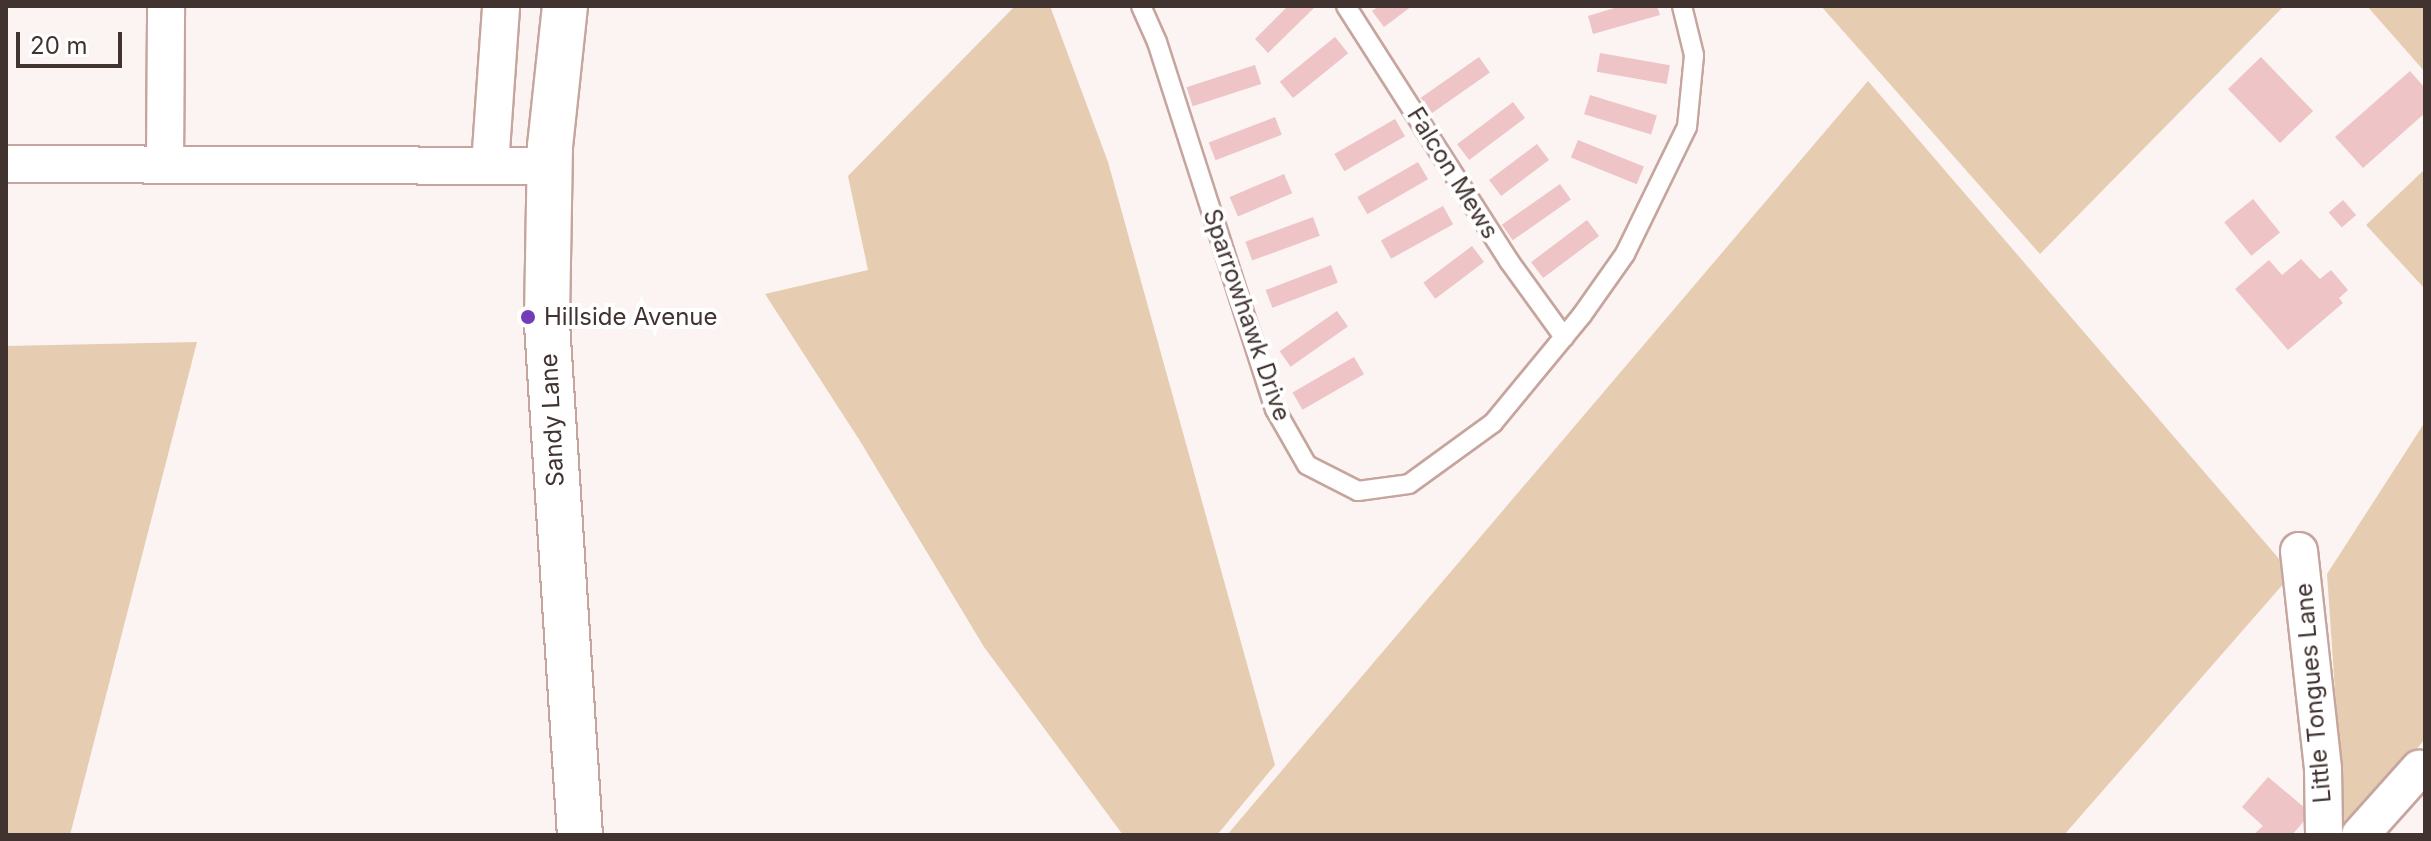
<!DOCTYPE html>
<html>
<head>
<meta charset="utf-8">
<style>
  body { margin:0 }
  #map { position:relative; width:2431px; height:841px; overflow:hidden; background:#fbf4f2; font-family:Inter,sans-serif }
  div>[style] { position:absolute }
  .green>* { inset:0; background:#e6ccb1 }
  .building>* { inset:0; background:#eec4c7; transform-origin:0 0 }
  .roads { filter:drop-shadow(2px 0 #c6a59e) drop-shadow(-2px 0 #c6a59e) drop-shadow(0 2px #c6a59e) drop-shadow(0 -2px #c6a59e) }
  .lane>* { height:18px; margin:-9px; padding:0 9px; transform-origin:9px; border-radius:9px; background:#fff }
  .street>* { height:36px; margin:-18px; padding:0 18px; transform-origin:18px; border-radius:18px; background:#fff }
  .secondary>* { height:44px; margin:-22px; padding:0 22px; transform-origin:22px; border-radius:22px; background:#fff }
  .dots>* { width:22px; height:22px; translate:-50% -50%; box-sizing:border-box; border:4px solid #fff; border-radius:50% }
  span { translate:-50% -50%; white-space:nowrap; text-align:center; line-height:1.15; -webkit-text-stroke:8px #fff; paint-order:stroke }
  .street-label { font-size:24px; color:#413330 }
  .poi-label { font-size:24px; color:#413330 }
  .left { translate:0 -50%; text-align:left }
  .frame { position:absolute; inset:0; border:8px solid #413330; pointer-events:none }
  .scale { position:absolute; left:16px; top:32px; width:106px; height:36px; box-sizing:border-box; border:4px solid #413330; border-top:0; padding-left:10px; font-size:24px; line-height:28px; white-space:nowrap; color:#413330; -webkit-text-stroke:6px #fff; paint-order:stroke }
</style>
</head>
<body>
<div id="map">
  <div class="green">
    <div style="clip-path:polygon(1015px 6px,1050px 6px,1108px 162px,1275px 765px,1217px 835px,1123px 835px,984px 647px,860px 441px,765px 294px,868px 270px,848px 176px)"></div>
    <div style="clip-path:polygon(1821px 6px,2284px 6px,2040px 254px)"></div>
    <div style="clip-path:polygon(2367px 6px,2425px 6px,2425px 72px)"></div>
    <div style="clip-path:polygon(1868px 81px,2292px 574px,2064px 835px,1227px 835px)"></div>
    <div style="clip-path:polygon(2425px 169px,2425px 289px,2366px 225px)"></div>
    <div style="clip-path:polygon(197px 342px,70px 835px,6px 835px,6px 346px)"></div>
    <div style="clip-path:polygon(2425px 422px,2425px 739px,2345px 835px,2327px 574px)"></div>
  </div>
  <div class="building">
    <div style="clip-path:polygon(1288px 6px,1316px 6px,1268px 53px,1255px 39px)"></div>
    <div style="clip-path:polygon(1379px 6px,1412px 6px,1384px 27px,1372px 11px)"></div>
    <div style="clip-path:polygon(1621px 6px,1657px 6px,1660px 15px,1593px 34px,1588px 16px)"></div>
    <div style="left:1335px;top:37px;width:21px;height:71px;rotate:51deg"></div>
    <div style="left:1600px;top:53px;width:71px;height:19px;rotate:10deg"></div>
    <div style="left:1479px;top:57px;width:19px;height:71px;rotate:55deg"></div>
    <div style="left:2261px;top:57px;width:75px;height:46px;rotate:46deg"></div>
    <div style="left:1255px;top:65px;width:20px;height:72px;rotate:72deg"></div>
    <div style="clip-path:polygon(2410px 71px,2425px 88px,2425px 113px,2363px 168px,2335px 137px)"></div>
    <div style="left:1590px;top:95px;width:70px;height:20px;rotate:17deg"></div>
    <div style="left:1513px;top:102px;width:20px;height:70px;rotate:53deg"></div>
    <div style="left:1275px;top:117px;width:19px;height:71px;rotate:69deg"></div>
    <div style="left:1395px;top:119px;width:20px;height:70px;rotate:60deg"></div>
    <div style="left:1578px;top:140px;width:71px;height:19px;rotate:22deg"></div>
    <div style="left:1537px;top:144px;width:20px;height:60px;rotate:53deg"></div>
    <div style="left:1418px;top:162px;width:20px;height:70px;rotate:60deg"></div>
    <div style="left:1284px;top:174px;width:21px;height:59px;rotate:67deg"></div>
    <div style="left:1560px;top:184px;width:19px;height:71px;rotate:55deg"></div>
    <div style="left:2253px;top:199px;width:43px;height:37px;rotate:51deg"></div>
    <div style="left:2343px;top:200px;width:20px;height:19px;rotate:49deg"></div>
    <div style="left:1443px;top:206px;width:21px;height:71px;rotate:61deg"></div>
    <div style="left:1313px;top:217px;width:20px;height:72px;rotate:70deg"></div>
    <div style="left:1587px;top:220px;width:20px;height:70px;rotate:53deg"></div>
    <div style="left:1472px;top:246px;width:20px;height:61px;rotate:53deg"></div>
    <div style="clip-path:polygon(2301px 259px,2320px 279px,2331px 270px,2348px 290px,2339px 298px,2343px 303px,2288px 350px,2235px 289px,2269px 260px,2282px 275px)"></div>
    <div style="left:1331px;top:265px;width:19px;height:70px;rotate:69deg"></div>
    <div style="left:1337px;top:311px;width:19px;height:70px;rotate:55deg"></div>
    <div style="left:1354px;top:357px;width:20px;height:71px;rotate:60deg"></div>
    <div style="clip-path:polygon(2268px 777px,2311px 813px,2292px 835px,2253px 835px,2263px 826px,2242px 807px)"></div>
  </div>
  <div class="roads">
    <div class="lane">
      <div style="left:1141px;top:6px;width:39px;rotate:66deg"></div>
      <div style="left:1157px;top:42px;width:386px;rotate:72.2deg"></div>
      <div style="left:1275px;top:409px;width:64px;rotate:60.3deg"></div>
      <div style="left:1307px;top:465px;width:57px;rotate:27deg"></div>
      <div style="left:1358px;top:491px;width:51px;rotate:-7.8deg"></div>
      <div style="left:1409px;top:484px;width:104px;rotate:-36deg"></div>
      <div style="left:1493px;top:423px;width:140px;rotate:-50.5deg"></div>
      <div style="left:1582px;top:315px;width:75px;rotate:-54.8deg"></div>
      <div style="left:1625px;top:254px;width:141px;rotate:-64deg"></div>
      <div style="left:1687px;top:127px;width:72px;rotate:-84.4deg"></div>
      <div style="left:1694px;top:55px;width:50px;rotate:-103.8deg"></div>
      <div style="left:1346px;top:6px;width:303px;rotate:57.4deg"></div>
      <div style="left:1509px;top:261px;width:94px;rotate:54.1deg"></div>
    </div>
    <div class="street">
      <div style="left:6px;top:164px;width:543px;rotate:0.21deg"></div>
      <div style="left:165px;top:164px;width:158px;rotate:-89.6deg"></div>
      <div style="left:490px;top:165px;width:159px;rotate:-86deg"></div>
      <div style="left:2299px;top:551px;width:219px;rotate:83.7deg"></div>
      <div style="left:2323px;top:769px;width:66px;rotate:89.1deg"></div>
      <div style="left:2360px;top:835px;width:89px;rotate:-48.2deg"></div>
    </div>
    <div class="secondary">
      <div style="left:565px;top:6px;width:141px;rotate:96.1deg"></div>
      <div style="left:550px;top:146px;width:178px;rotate:91deg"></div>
      <div style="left:547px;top:324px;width:512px;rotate:86.31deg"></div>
    </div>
  </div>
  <div class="dots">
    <div style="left:528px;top:317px;background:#733eb5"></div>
  </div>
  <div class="street-label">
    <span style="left:1453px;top:173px;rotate:58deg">Falcon Mews</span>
    <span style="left:1247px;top:315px;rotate:71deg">Sparrowhawk Drive</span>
    <span style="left:552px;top:420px;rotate:-93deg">Sandy Lane</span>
    <span style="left:2313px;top:693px;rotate:-95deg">Little Tongues Lane</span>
  </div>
  <div class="poi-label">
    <span class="left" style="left:544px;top:317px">Hillside Avenue</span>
  </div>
  <div class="frame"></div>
  <div class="scale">20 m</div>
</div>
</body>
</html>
